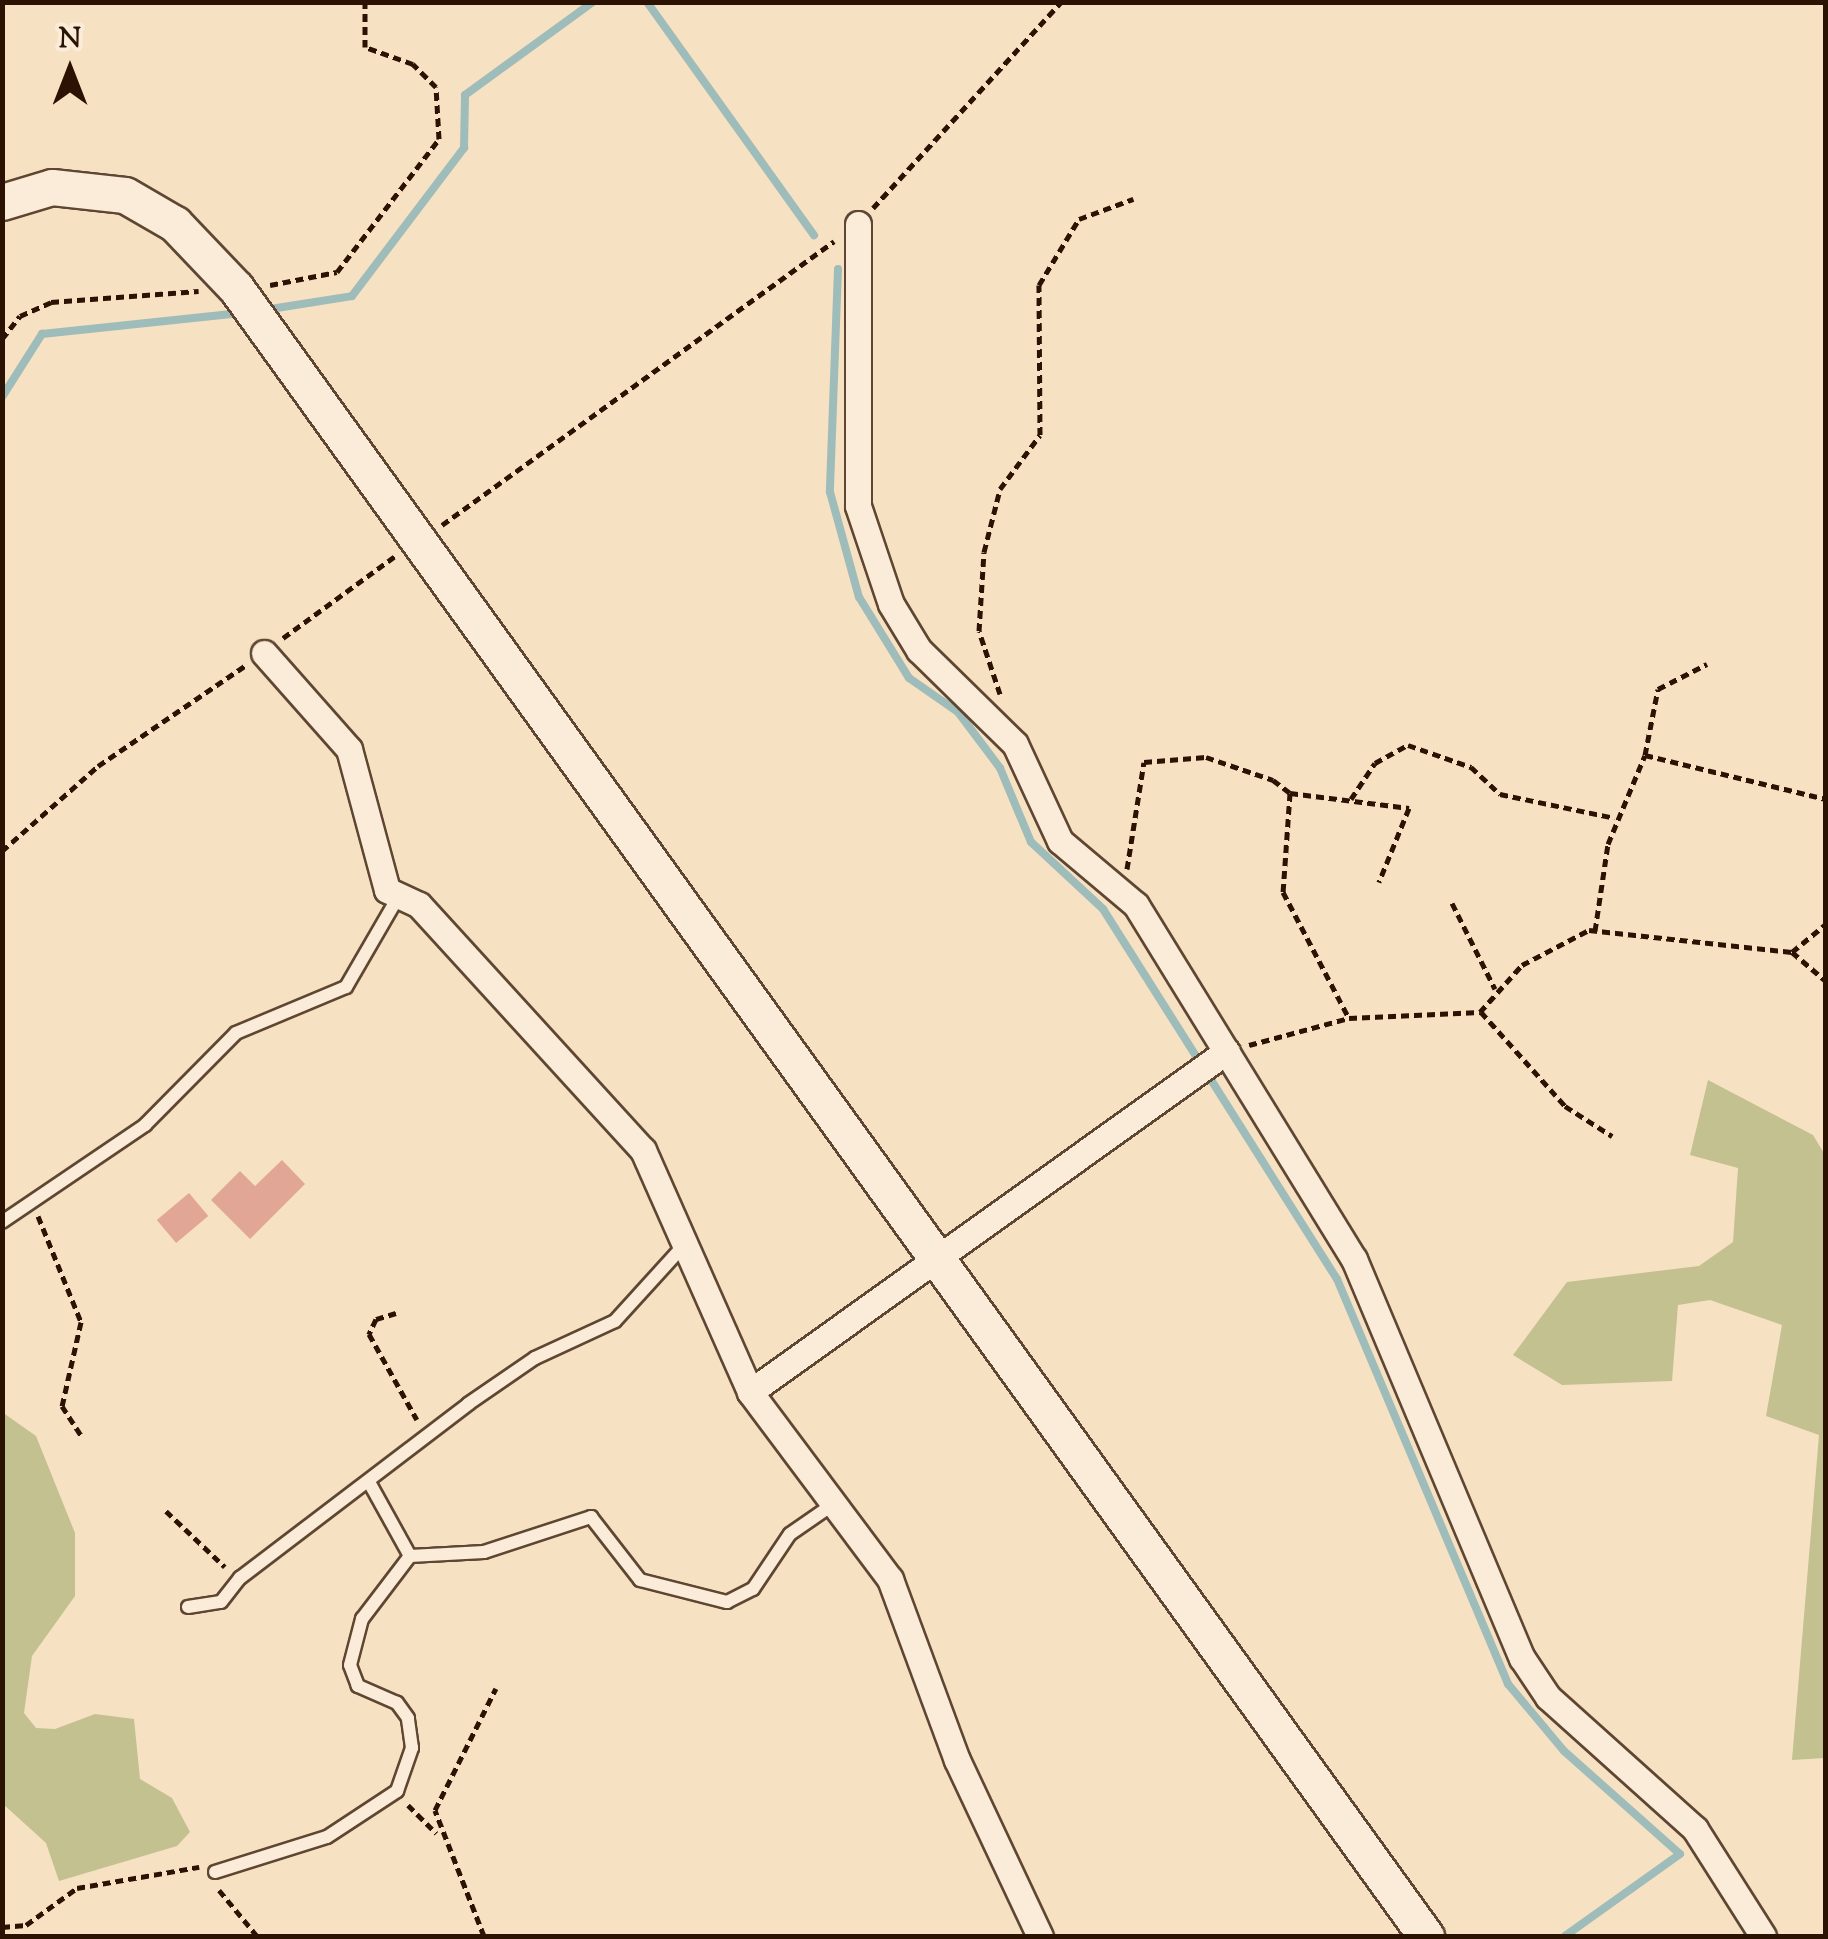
<!DOCTYPE html>
<html>
<head>
<meta charset="utf-8">
<style>
  body { margin:0 }
  #map { position:relative; width:1828px; height:1939px; overflow:hidden; background:#f7e1c3; font-family:"Sorts Mill Goudy",serif }
  div>[style] { position:absolute }
  .green>* { inset:0; background:#c3c18f }
  .stream>* { height:8px; margin:-4px; padding:0 4px; transform-origin:4px; border-radius:4px; background:#9ebcb9 }
  .building>* { inset:0; background:#e1a695; transform-origin:0 0 }
  .path>* { height:5px; margin-top:-2.5px; transform-origin:0; background:repeating-linear-gradient(90deg,#2c1202 0 8px,transparent 0 13px) }
  .roads { filter:drop-shadow(2px 0 #5f4632) drop-shadow(-2px 0 #5f4632) drop-shadow(0 2px #5f4632) drop-shadow(0 -2px #5f4632) }
  .lane>* { height:12px; margin:-6px; padding:0 6px; transform-origin:6px; border-radius:6px; background:#faecd8 }
  .street>* { height:25px; margin:-12.5px; padding:0 12.5px; transform-origin:12.5px; border-radius:12.5px; background:#faecd8 }
  .secondary>* { height:35px; margin:-17.5px; padding:0 17.5px; transform-origin:17.5px; border-radius:17.5px; background:#faecd8 }
  span { translate:-50% -50%; white-space:nowrap; text-align:center; line-height:1.15; -webkit-text-stroke:10px #faecd8; paint-order:stroke }
  .frame { position:absolute; inset:0; border:5px solid #2c1202; pointer-events:none }
  .north { position:absolute; left:20px; top:20px; width:100px; height:100px; -webkit-text-stroke:8px #faecd8; paint-order:stroke; rotate:0deg; font-size:28px; font-weight:700; line-height:40px; text-align:center; color:#2c1202 }
  .north::after { content:''; display:block; margin:auto; width:35px; height:45px; background:#2c1202; clip-path:polygon(50% 0,100% 100%,50% 72%,0 100%) }
</style>
</head>
<body>
<div id="map">
  <div class="green">
    <div style="clip-path:polygon(1708px 1080px,1813px 1135px,1825px 1155px,1825px 1758px,1792px 1760px,1819px 1435px,1766px 1416px,1782px 1325px,1710px 1300px,1678px 1305px,1672px 1381px,1562px 1385px,1513px 1355px,1567px 1282px,1699px 1266px,1733px 1242px,1738px 1168px,1690px 1155px)"></div>
    <div style="clip-path:polygon(2px 1412px,36px 1436px,75px 1533px,75px 1596px,32px 1656px,24px 1713px,36px 1728px,55px 1729px,95px 1714px,134px 1719px,140px 1779px,172px 1798px,190px 1832px,177px 1846px,59px 1881px,46px 1843px,3px 1804px)"></div>
  </div>
  <div class="stream">
    <div style="left:647px;top:2px;width:287px;rotate:54.4deg"></div>
    <div style="left:838px;top:269px;width:223px;rotate:92.1deg"></div>
    <div style="left:830px;top:492px;width:109px;rotate:74.6deg"></div>
    <div style="left:859px;top:597px;width:95px;rotate:58.3deg"></div>
    <div style="left:909px;top:678px;width:60px;rotate:34.8deg"></div>
    <div style="left:958px;top:712px;width:70px;rotate:53.1deg"></div>
    <div style="left:1000px;top:768px;width:80px;rotate:67.3deg"></div>
    <div style="left:1031px;top:842px;width:98px;rotate:42.9deg"></div>
    <div style="left:1103px;top:909px;width:438px;rotate:57.7deg"></div>
    <div style="left:1337px;top:1279px;width:440px;rotate:67.1deg"></div>
    <div style="left:1508px;top:1684px;width:87px;rotate:50.1deg"></div>
    <div style="left:1564px;top:1751px;width:155px;rotate:41.6deg"></div>
    <div style="left:1680px;top:1854px;width:141px;rotate:144.5deg"></div>
    <div style="left:264px;top:310px;width:89px;rotate:-9deg"></div>
    <div style="left:352px;top:296px;width:186px;rotate:-52.9deg"></div>
    <div style="left:464px;top:148px;width:53px;rotate:-88.9deg"></div>
    <div style="left:465px;top:95px;width:158px;rotate:-36deg"></div>
    <div style="left:2px;top:397px;width:75px;rotate:-57.6deg"></div>
    <div style="left:42px;top:334px;width:200px;rotate:-6deg"></div>
  </div>
  <div class="building">
    <div style="clip-path:polygon(282px 1160px,305px 1184px,250px 1239px,211px 1200px,240px 1171px,255px 1186px)"></div>
    <div style="left:189px;top:1193px;width:30px;height:42px;rotate:50deg"></div>
  </div>
  <div class="path">
    <div style="left:873px;top:208px;width:279px;rotate:-47.6deg"></div>
    <div style="left:270px;top:285px;width:68px;rotate:-11deg"></div>
    <div style="left:337px;top:272px;width:168px;rotate:-52.5deg"></div>
    <div style="left:439px;top:139px;width:52px;rotate:-93.3deg"></div>
    <div style="left:436px;top:87px;width:33px;rotate:-135deg"></div>
    <div style="left:413px;top:64px;width:51px;rotate:-160.5deg"></div>
    <div style="left:365px;top:47px;width:45px;rotate:-90deg"></div>
    <div style="left:2px;top:339px;width:29px;rotate:-52deg"></div>
    <div style="left:20px;top:316px;width:34px;rotate:-24deg"></div>
    <div style="left:51px;top:302px;width:148px;rotate:-4.3deg"></div>
    <div style="left:442px;top:525px;width:484px;rotate:-35.9deg"></div>
    <div style="left:283px;top:638px;width:139px;rotate:-36.2deg"></div>
    <div style="left:1000px;top:694px;width:66px;rotate:-108.4deg"></div>
    <div style="left:979px;top:631px;width:79px;rotate:-86.4deg"></div>
    <div style="left:984px;top:552px;width:65px;rotate:-75.7deg"></div>
    <div style="left:1000px;top:489px;width:67px;rotate:-53.5deg"></div>
    <div style="left:1040px;top:435px;width:150px;rotate:-90.4deg"></div>
    <div style="left:1039px;top:285px;width:77px;rotate:-58.8deg"></div>
    <div style="left:1079px;top:219px;width:58px;rotate:-20.3deg"></div>
    <div style="left:1645px;top:755px;width:186px;rotate:13.7deg"></div>
    <div style="left:1290px;top:793px;width:120px;rotate:7.2deg"></div>
    <div style="left:1409px;top:808px;width:80px;rotate:112.1deg"></div>
    <div style="left:1351px;top:799px;width:43px;rotate:-56.3deg"></div>
    <div style="left:1375px;top:763px;width:38px;rotate:-29deg"></div>
    <div style="left:1408px;top:745px;width:67px;rotate:19.2deg"></div>
    <div style="left:1471px;top:767px;width:40px;rotate:43deg"></div>
    <div style="left:1500px;top:794px;width:117px;rotate:11.8deg"></div>
    <div style="left:2px;top:851px;width:128px;rotate:-41.5deg"></div>
    <div style="left:98px;top:766px;width:179px;rotate:-34.3deg"></div>
    <div style="left:1127px;top:869px;width:108px;rotate:-81deg"></div>
    <div style="left:1144px;top:762px;width:62px;rotate:-4.6deg"></div>
    <div style="left:1206px;top:757px;width:71px;rotate:18.9deg"></div>
    <div style="left:1273px;top:780px;width:21px;rotate:37deg"></div>
    <div style="left:1290px;top:793px;width:99px;rotate:94deg"></div>
    <div style="left:1283px;top:892px;width:142px;rotate:62.4deg"></div>
    <div style="left:1452px;top:903px;width:96px;rotate:63.4deg"></div>
    <div style="left:1595px;top:931px;width:88px;rotate:-81.5deg"></div>
    <div style="left:1608px;top:844px;width:96px;rotate:-67.4deg"></div>
    <div style="left:1645px;top:755px;width:67px;rotate:-78.9deg"></div>
    <div style="left:1658px;top:689px;width:55px;rotate:-27deg"></div>
    <div style="left:1792px;top:952px;width:44px;rotate:-39.5deg"></div>
    <div style="left:1481px;top:1012px;width:126px;rotate:48.2deg"></div>
    <div style="left:1565px;top:1106px;width:56px;rotate:32.6deg"></div>
    <div style="left:1249px;top:1045px;width:104px;rotate:-15.1deg"></div>
    <div style="left:1349px;top:1018px;width:131px;rotate:-2.6deg"></div>
    <div style="left:1480px;top:1012px;width:63px;rotate:-48.2deg"></div>
    <div style="left:1522px;top:965px;width:76px;rotate:-27.6deg"></div>
    <div style="left:1589px;top:930px;width:204px;rotate:6.2deg"></div>
    <div style="left:1792px;top:952px;width:45px;rotate:40.5deg"></div>
    <div style="left:38px;top:1216px;width:114px;rotate:67.9deg"></div>
    <div style="left:81px;top:1322px;width:86px;rotate:102.7deg"></div>
    <div style="left:62px;top:1406px;width:35px;rotate:57deg"></div>
    <div style="left:396px;top:1313px;width:21px;rotate:163deg"></div>
    <div style="left:376px;top:1319px;width:17px;rotate:115deg"></div>
    <div style="left:369px;top:1334px;width:98px;rotate:60.8deg"></div>
    <div style="left:166px;top:1511px;width:81px;rotate:43.5deg"></div>
    <div style="left:408px;top:1805px;width:40px;rotate:45deg"></div>
    <div style="left:219px;top:1890px;width:60px;rotate:50.4deg"></div>
    <div style="left:2px;top:1927px;width:24px;rotate:-5deg"></div>
    <div style="left:26px;top:1925px;width:63px;rotate:-36deg"></div>
    <div style="left:77px;top:1888px;width:124px;rotate:-9.8deg"></div>
    <div style="left:484px;top:1936px;width:135px;rotate:-111.3deg"></div>
    <div style="left:435px;top:1810px;width:136px;rotate:-63.4deg"></div>
  </div>
  <div class="roads">
    <div class="lane">
      <div style="left:2px;top:1222px;width:173px;rotate:-34.1deg"></div>
      <div style="left:145px;top:1125px;width:129px;rotate:-45.3deg"></div>
      <div style="left:236px;top:1033px;width:119px;rotate:-22.7deg"></div>
      <div style="left:346px;top:987px;width:102px;rotate:-59.9deg"></div>
      <div style="left:369px;top:1482px;width:85px;rotate:61deg"></div>
      <div style="left:188px;top:1607px;width:33px;rotate:-9deg"></div>
      <div style="left:221px;top:1602px;width:31px;rotate:-52deg"></div>
      <div style="left:240px;top:1578px;width:287px;rotate:-37.3deg"></div>
      <div style="left:468px;top:1404px;width:81px;rotate:-34.5deg"></div>
      <div style="left:535px;top:1358px;width:88px;rotate:-24.8deg"></div>
      <div style="left:615px;top:1321px;width:104px;rotate:-47.7deg"></div>
      <div style="left:215px;top:1872px;width:117px;rotate:-17.4deg"></div>
      <div style="left:327px;top:1837px;width:84px;rotate:-33.3deg"></div>
      <div style="left:397px;top:1791px;width:46px;rotate:-70.8deg"></div>
      <div style="left:412px;top:1748px;width:30px;rotate:-98deg"></div>
      <div style="left:408px;top:1718px;width:19px;rotate:-126deg"></div>
      <div style="left:397px;top:1703px;width:43px;rotate:-156.4deg"></div>
      <div style="left:358px;top:1686px;width:22px;rotate:-111deg"></div>
      <div style="left:350px;top:1665px;width:48px;rotate:-75.4deg"></div>
      <div style="left:362px;top:1619px;width:79px;rotate:-52.7deg"></div>
      <div style="left:410px;top:1556px;width:74px;rotate:-3.1deg"></div>
      <div style="left:484px;top:1552px;width:113px;rotate:-18.1deg"></div>
      <div style="left:591px;top:1517px;width:80px;rotate:52.1deg"></div>
      <div style="left:640px;top:1580px;width:90px;rotate:14.2deg"></div>
      <div style="left:727px;top:1602px;width:29px;rotate:-27deg"></div>
      <div style="left:753px;top:1589px;width:66px;rotate:-56.1deg"></div>
      <div style="left:790px;top:1534px;width:51px;rotate:-34.6deg"></div>
    </div>
    <div class="street">
      <div style="left:858px;top:224px;width:282px;rotate:90deg"></div>
      <div style="left:858px;top:506px;width:103px;rotate:71.4deg"></div>
      <div style="left:891px;top:604px;width:54px;rotate:58.7deg"></div>
      <div style="left:919px;top:650px;width:134px;rotate:44.4deg"></div>
      <div style="left:1015px;top:744px;width:107px;rotate:65.1deg"></div>
      <div style="left:1060px;top:841px;width:99px;rotate:40.1deg"></div>
      <div style="left:1136px;top:905px;width:416px;rotate:58.4deg"></div>
      <div style="left:1354px;top:1259px;width:433px;rotate:67.2deg"></div>
      <div style="left:1522px;top:1658px;width:47px;rotate:56.3deg"></div>
      <div style="left:1548px;top:1697px;width:198px;rotate:41.9deg"></div>
      <div style="left:1695px;top:1829px;width:127px;rotate:57.6deg"></div>
      <div style="left:264px;top:653px;width:128px;rotate:48.5deg"></div>
      <div style="left:349px;top:749px;width:146px;rotate:74.9deg"></div>
      <div style="left:387px;top:890px;width:35px;rotate:25deg"></div>
      <div style="left:419px;top:905px;width:332px;rotate:47.6deg"></div>
      <div style="left:643px;top:1150px;width:265px;rotate:66.1deg"></div>
      <div style="left:750px;top:1392px;width:234px;rotate:53.2deg"></div>
      <div style="left:890px;top:1579px;width:193px;rotate:69.7deg"></div>
      <div style="left:957px;top:1760px;width:195px;rotate:64.8deg"></div>
      <div style="left:750px;top:1392px;width:586px;rotate:-35.56deg"></div>
    </div>
    <div class="secondary">
      <div style="left:2px;top:202px;width:52px;rotate:-16.7deg"></div>
      <div style="left:52px;top:187px;width:73px;rotate:6.3deg"></div>
      <div style="left:125px;top:195px;width:58px;rotate:30.1deg"></div>
      <div style="left:175px;top:224px;width:88px;rotate:46.4deg"></div>
      <div style="left:236px;top:288px;width:2033px;rotate:54.17deg"></div>
    </div>
  </div>
  <div class="frame"></div>
  <div class="north">N</div>
</div>
</body>
</html>
